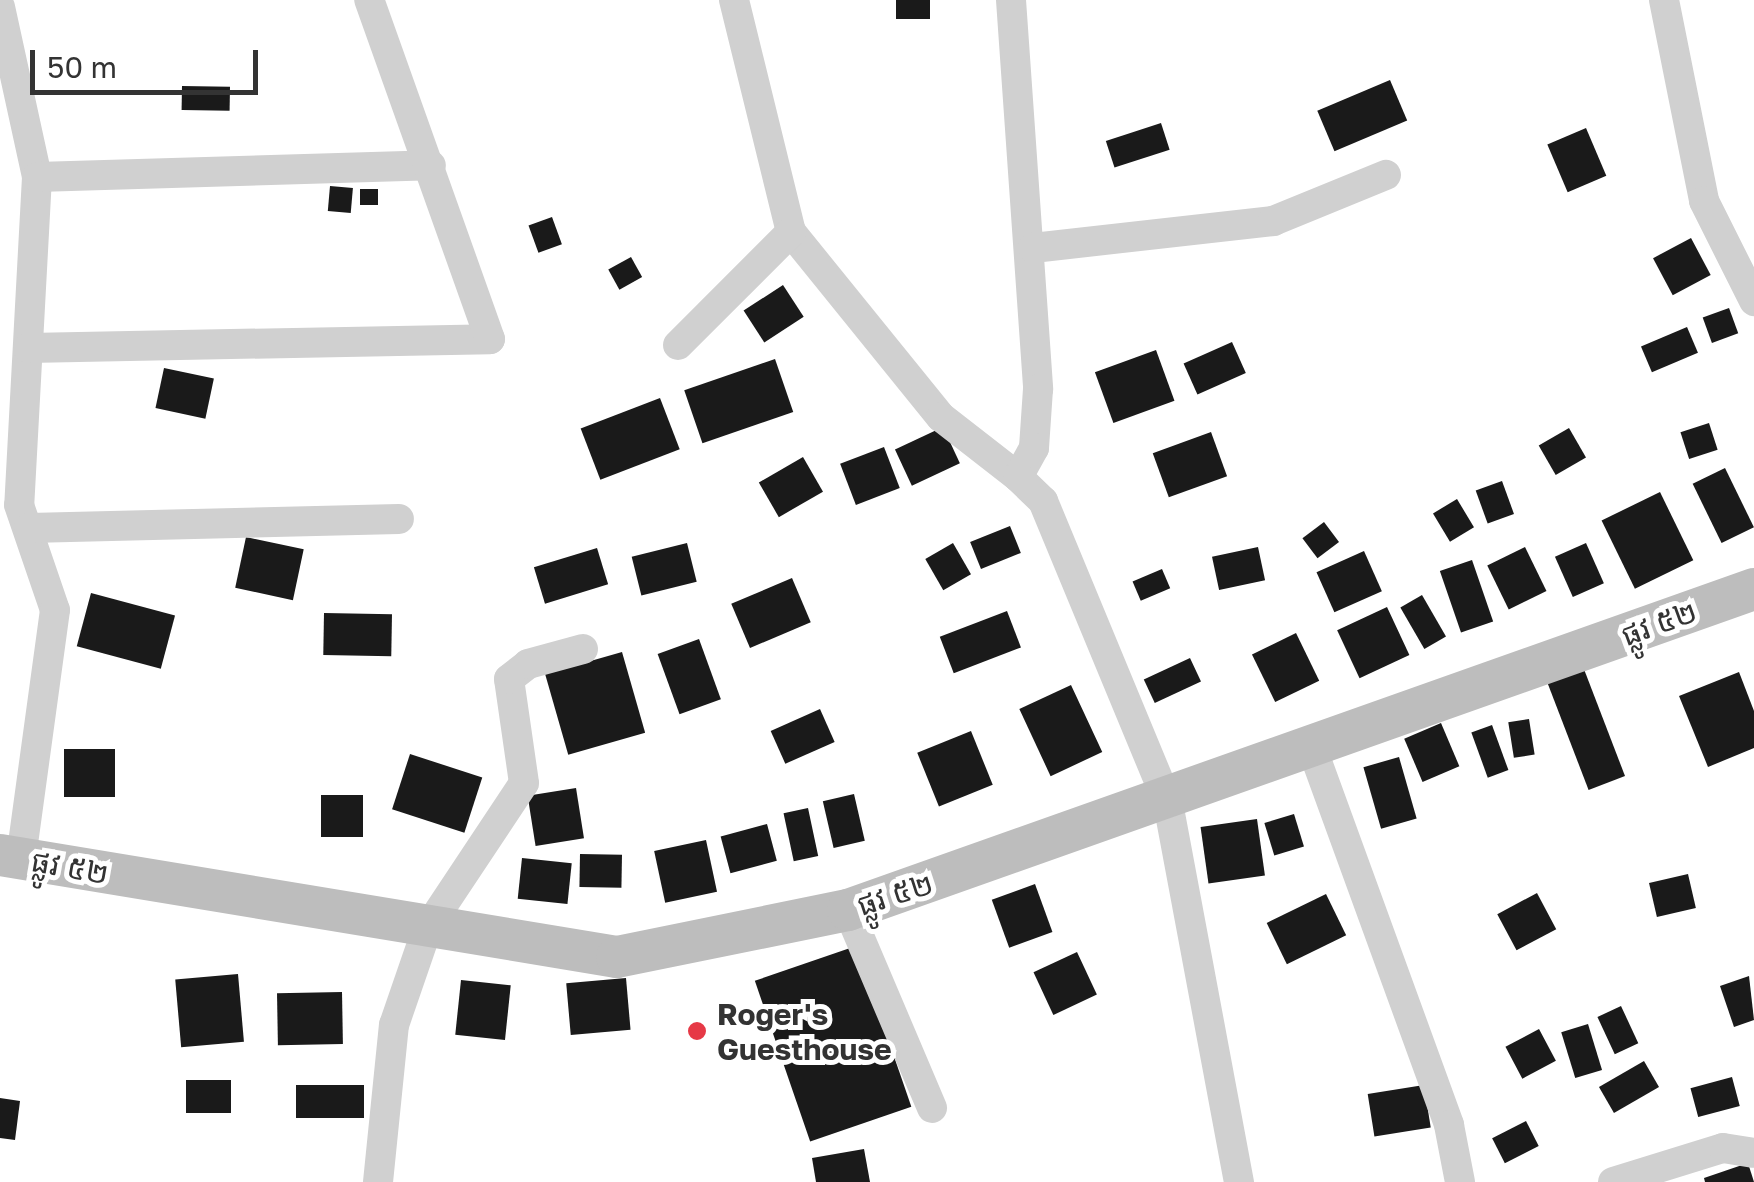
<!DOCTYPE html>
<html>
<head>
<meta charset="utf-8">
<style>
  body { margin:0 }
  #map { position:relative; width:1754px; height:1182px; overflow:hidden; background:#fff; font-family:"Golos Text","Noto Sans Khmer",sans-serif }
  div>[style] { position:absolute }
  .building>* { inset:0; background:#1a1a1a; transform-origin:0 0 }
  .street>* { height:30px; margin:-15px; padding:0 15px; transform-origin:15px; border-radius:15px; background:#d0d0d0 }
  .secondary>* { height:42px; margin:-21px; padding:0 21px; transform-origin:21px; border-radius:21px; background:#bdbdbd }
  .dots>* { width:28px; height:28px; translate:-50% -50%; box-sizing:border-box; border:5px solid #fff; border-radius:50% }
  span { translate:-50% -50%; white-space:nowrap; text-align:center; line-height:1.15; -webkit-text-stroke:10px #fff; paint-order:stroke }
  .street-label { font-size:30px; color:#333 }
  .poi-label { font-size:30px; color:#333; font-weight:700 }
  .left { translate:0 -50%; text-align:left }
  .scale { position:absolute; left:30px; top:50px; width:228px; height:45px; box-sizing:border-box; border:5px solid #333; border-top:0; padding-left:12px; font-size:30px; line-height:35px; white-space:nowrap; color:#333; -webkit-text-stroke:8px #fff; paint-order:stroke }
</style>
</head>
<body>
<div id="map">
  <div class="building">
    <div style="left:896px;top:0;width:34px;height:19px"></div>
    <div style="left:1390px;top:80px;width:44px;height:79px;rotate:67deg"></div>
    <div style="left:182px;top:86px;width:48px;height:24px;rotate:1deg"></div>
    <div style="left:1161px;top:123px;width:28px;height:58px;rotate:72deg"></div>
    <div style="left:1586px;top:128px;width:52px;height:42px;rotate:67deg"></div>
    <div style="left:330px;top:186px;width:23px;height:25px;rotate:5deg"></div>
    <div style="left:378px;top:189px;width:16px;height:18px;rotate:90deg"></div>
    <div style="left:552px;top:217px;width:29px;height:25px;rotate:70deg"></div>
    <div style="left:1691px;top:238px;width:42px;height:43px;rotate:62deg"></div>
    <div style="left:631px;top:257px;width:23px;height:26px;rotate:61deg"></div>
    <div style="left:783px;top:285px;width:38px;height:47px;rotate:57deg"></div>
    <div style="left:1729px;top:308px;width:27px;height:28px;rotate:70deg"></div>
    <div style="left:1687px;top:327px;width:28px;height:50px;rotate:67deg"></div>
    <div style="left:1232px;top:342px;width:34px;height:53px;rotate:66deg"></div>
    <div style="left:1156px;top:350px;width:54px;height:65px;rotate:70deg"></div>
    <div style="left:775px;top:359px;width:56px;height:96px;rotate:71deg"></div>
    <div style="left:164px;top:368px;width:51px;height:41px;rotate:12deg"></div>
    <div style="left:660px;top:398px;width:55px;height:85px;rotate:69deg"></div>
    <div style="left:1709px;top:423px;width:28px;height:30px;rotate:72deg"></div>
    <div style="left:943px;top:427px;width:40px;height:53px;rotate:65deg"></div>
    <div style="left:1569px;top:428px;width:34px;height:35px;rotate:60deg"></div>
    <div style="left:1211px;top:432px;width:47px;height:62px;rotate:70deg"></div>
    <div style="left:884px;top:447px;width:44px;height:47px;rotate:69deg"></div>
    <div style="left:803px;top:457px;width:40px;height:51px;rotate:60deg"></div>
    <div style="left:1725px;top:468px;width:66px;height:36px;rotate:64deg"></div>
    <div style="left:1502px;top:481px;width:35px;height:28px;rotate:70deg"></div>
    <div style="left:1660px;top:492px;width:76px;height:65px;rotate:64deg"></div>
    <div style="left:1457px;top:499px;width:33px;height:28px;rotate:59deg"></div>
    <div style="left:1324px;top:522px;width:25px;height:27px;rotate:53deg"></div>
    <div style="left:1010px;top:526px;width:29px;height:43px;rotate:68deg"></div>
    <div style="left:246px;top:537px;width:59px;height:52px;rotate:12deg"></div>
    <div style="left:687px;top:543px;width:40px;height:57px;rotate:76deg"></div>
    <div style="left:953px;top:543px;width:36px;height:32px;rotate:60deg"></div>
    <div style="left:1586px;top:543px;width:44px;height:34px;rotate:66deg"></div>
    <div style="left:1258px;top:547px;width:34px;height:47px;rotate:78deg"></div>
    <div style="left:1525px;top:547px;width:49px;height:42px;rotate:64deg"></div>
    <div style="left:597px;top:548px;width:38px;height:66px;rotate:73deg"></div>
    <div style="left:1364px;top:551px;width:44px;height:52px;rotate:66deg"></div>
    <div style="left:1472px;top:560px;width:65px;height:34px;rotate:71deg"></div>
    <div style="left:1162px;top:569px;width:21px;height:32px;rotate:67deg"></div>
    <div style="left:792px;top:578px;width:48px;height:66px;rotate:67deg"></div>
    <div style="left:91px;top:593px;width:87px;height:55px;rotate:15deg"></div>
    <div style="left:1422px;top:595px;width:48px;height:25px;rotate:60deg"></div>
    <div style="left:1387px;top:607px;width:53px;height:55px;rotate:65deg"></div>
    <div style="left:1007px;top:611px;width:39px;height:72px;rotate:69deg"></div>
    <div style="left:324px;top:613px;width:68px;height:42px;rotate:1deg"></div>
    <div style="left:1296px;top:633px;width:53px;height:49px;rotate:64deg"></div>
    <div style="left:699px;top:639px;width:64px;height:44px;rotate:70deg"></div>
    <div style="left:622px;top:652px;width:84px;height:80px;rotate:74deg"></div>
    <div style="left:1190px;top:658px;width:26px;height:51px;rotate:65deg"></div>
    <div style="left:1582px;top:664px;width:120px;height:39px;rotate:69deg"></div>
    <div style="clip-path:polygon(1739px 672px,1754px 711px,1754px 748px,1708px 767px,1679px 696px)"></div>
    <div style="left:1071px;top:685px;width:74px;height:57px;rotate:65deg"></div>
    <div style="left:820px;top:709px;width:36px;height:54px;rotate:66deg"></div>
    <div style="left:1529px;top:719px;width:36px;height:21px;rotate:81deg"></div>
    <div style="left:1441px;top:723px;width:47px;height:40px;rotate:67deg"></div>
    <div style="left:1492px;top:725px;width:48px;height:22px;rotate:70deg"></div>
    <div style="left:971px;top:731px;width:58px;height:58px;rotate:68deg"></div>
    <div style="left:64px;top:749px;width:51px;height:48px"></div>
    <div style="left:410px;top:754px;width:76px;height:58px;rotate:18deg"></div>
    <div style="left:1399px;top:757px;width:64px;height:37px;rotate:74deg"></div>
    <div style="left:576px;top:788px;width:51px;height:49px;rotate:81deg"></div>
    <div style="left:854px;top:794px;width:48px;height:32px;rotate:77deg"></div>
    <div style="left:321px;top:795px;width:42px;height:42px"></div>
    <div style="left:808px;top:808px;width:49px;height:25px;rotate:78deg"></div>
    <div style="left:1294px;top:814px;width:34px;height:31px;rotate:73deg"></div>
    <div style="left:1257px;top:819px;width:57px;height:57px;rotate:82deg"></div>
    <div style="left:767px;top:824px;width:38px;height:48px;rotate:75deg"></div>
    <div style="left:706px;top:840px;width:53px;height:53px;rotate:78deg"></div>
    <div style="left:580px;top:854px;width:42px;height:33px;rotate:1deg"></div>
    <div style="left:522px;top:858px;width:50px;height:41px;rotate:6deg"></div>
    <div style="left:1688px;top:874px;width:35px;height:40px;rotate:77deg"></div>
    <div style="left:1035px;top:884px;width:51px;height:46px;rotate:70deg"></div>
    <div style="left:1537px;top:893px;width:41px;height:45px;rotate:62deg"></div>
    <div style="left:1326px;top:894px;width:46px;height:66px;rotate:64deg"></div>
    <div style="left:856px;top:946px;width:170px;height:107px;rotate:71deg"></div>
    <div style="left:1077px;top:952px;width:47px;height:48px;rotate:65deg"></div>
    <div style="left:238px;top:974px;width:68px;height:63px;rotate:85deg"></div>
    <div style="clip-path:polygon(1749px 976px,1754px 1020px,1734px 1027px,1720px 986px)"></div>
    <div style="left:626px;top:978px;width:52px;height:60px;rotate:85deg"></div>
    <div style="left:461px;top:980px;width:50px;height:55px;rotate:6deg"></div>
    <div style="left:342px;top:992px;width:52px;height:65px;rotate:89deg"></div>
    <div style="left:1621px;top:1006px;width:41px;height:26px;rotate:65deg"></div>
    <div style="left:1588px;top:1024px;width:48px;height:28px;rotate:73deg"></div>
    <div style="left:1539px;top:1029px;width:36px;height:38px;rotate:62deg"></div>
    <div style="left:1644px;top:1061px;width:30px;height:52px;rotate:60deg"></div>
    <div style="left:1732px;top:1077px;width:30px;height:43px;rotate:75deg"></div>
    <div style="left:186px;top:1080px;width:45px;height:33px"></div>
    <div style="left:364px;top:1085px;width:33px;height:68px;rotate:90deg"></div>
    <div style="left:1424px;top:1085px;width:43px;height:57px;rotate:81deg"></div>
    <div style="clip-path:polygon(0 1098px,20px 1101px,15px 1140px,0 1138px)"></div>
    <div style="left:1526px;top:1121px;width:28px;height:38px;rotate:63deg"></div>
    <div style="clip-path:polygon(864px 1149px,870px 1182px,816px 1182px,812px 1158px)"></div>
    <div style="clip-path:polygon(1748px 1163px,1754px 1182px,1705px 1182px,1704px 1178px)"></div>
  </div>
  <div class="street">
    <div style="left:734px;top:0;width:239px;rotate:76.2deg"></div>
    <div style="left:791px;top:232px;width:238px;rotate:51deg"></div>
    <div style="left:941px;top:417px;width:98px;rotate:37.9deg"></div>
    <div style="left:1011px;top:0;width:390px;rotate:86deg"></div>
    <div style="left:1038px;top:389px;width:59px;rotate:93.9deg"></div>
    <div style="left:1034px;top:448px;width:33px;rotate:119deg"></div>
    <div style="left:1018px;top:477px;width:35px;rotate:44deg"></div>
    <div style="left:1043px;top:501px;width:327px;rotate:67.5deg"></div>
    <div style="left:1168px;top:803px;width:386px;rotate:79.4deg"></div>
    <div style="left:1664px;top:0;width:205px;rotate:78.7deg"></div>
    <div style="left:1704px;top:201px;width:112px;rotate:63.4deg"></div>
    <div style="left:0;top:7px;width:174px;rotate:77.7deg"></div>
    <div style="left:37px;top:177px;width:328px;rotate:93.1deg"></div>
    <div style="left:19px;top:505px;width:111px;rotate:71.1deg"></div>
    <div style="left:55px;top:610px;width:251px;rotate:97.8deg"></div>
    <div style="left:37px;top:177px;width:394px;rotate:-1.7deg"></div>
    <div style="left:1033px;top:248px;width:242px;rotate:-6.4deg"></div>
    <div style="left:1273px;top:221px;width:122px;rotate:-22.2deg"></div>
    <div style="left:678px;top:345px;width:160px;rotate:-45deg"></div>
    <div style="left:28px;top:348px;width:462px;rotate:-1.1deg"></div>
    <div style="left:490px;top:339px;width:360px;rotate:-109.6deg"></div>
    <div style="left:29px;top:528px;width:370px;rotate:-1.4deg"></div>
    <div style="left:1312px;top:748px;width:401px;rotate:70deg"></div>
    <div style="left:1449px;top:1125px;width:58px;rotate:79.1deg"></div>
    <div style="left:848px;top:910px;width:215px;rotate:67deg"></div>
    <div style="left:378px;top:1182px;width:158px;rotate:-84.2deg"></div>
    <div style="left:394px;top:1025px;width:102px;rotate:-71deg"></div>
    <div style="left:427px;top:929px;width:175px;rotate:-56.4deg"></div>
    <div style="left:524px;top:783px;width:105px;rotate:-98.2deg"></div>
    <div style="left:509px;top:679px;width:24px;rotate:-38deg"></div>
    <div style="left:528px;top:664px;width:57px;rotate:-15.3deg"></div>
    <div style="left:1613px;top:1182px;width:115px;rotate:-17.2deg"></div>
    <div style="left:1723px;top:1148px;width:31px;rotate:9deg"></div>
  </div>
  <div class="secondary">
    <div style="left:0;top:855px;width:625px;rotate:9.39deg"></div>
    <div style="left:617px;top:957px;width:236px;rotate:-11.5deg"></div>
    <div style="left:848px;top:910px;width:961px;rotate:-19.51deg"></div>
  </div>
  <div class="dots">
    <div style="left:697px;top:1031px;background:#e63946"></div>
  </div>
  <div class="street-label">
    <span style="left:1659px;top:623px;rotate:-20deg">ផ្លូវ ៥២</span>
    <span style="left:70px;top:867px;rotate:10deg">ផ្លូវ ៥២</span>
    <span style="left:895px;top:894px;rotate:-18deg">ផ្លូវ ៥២</span>
  </div>
  <div class="poi-label">
    <span class="left" style="left:717px;top:1031px">Roger's<br>Guesthouse</span>
  </div>
  <div class="scale">50 m</div>
</div>
</body>
</html>
